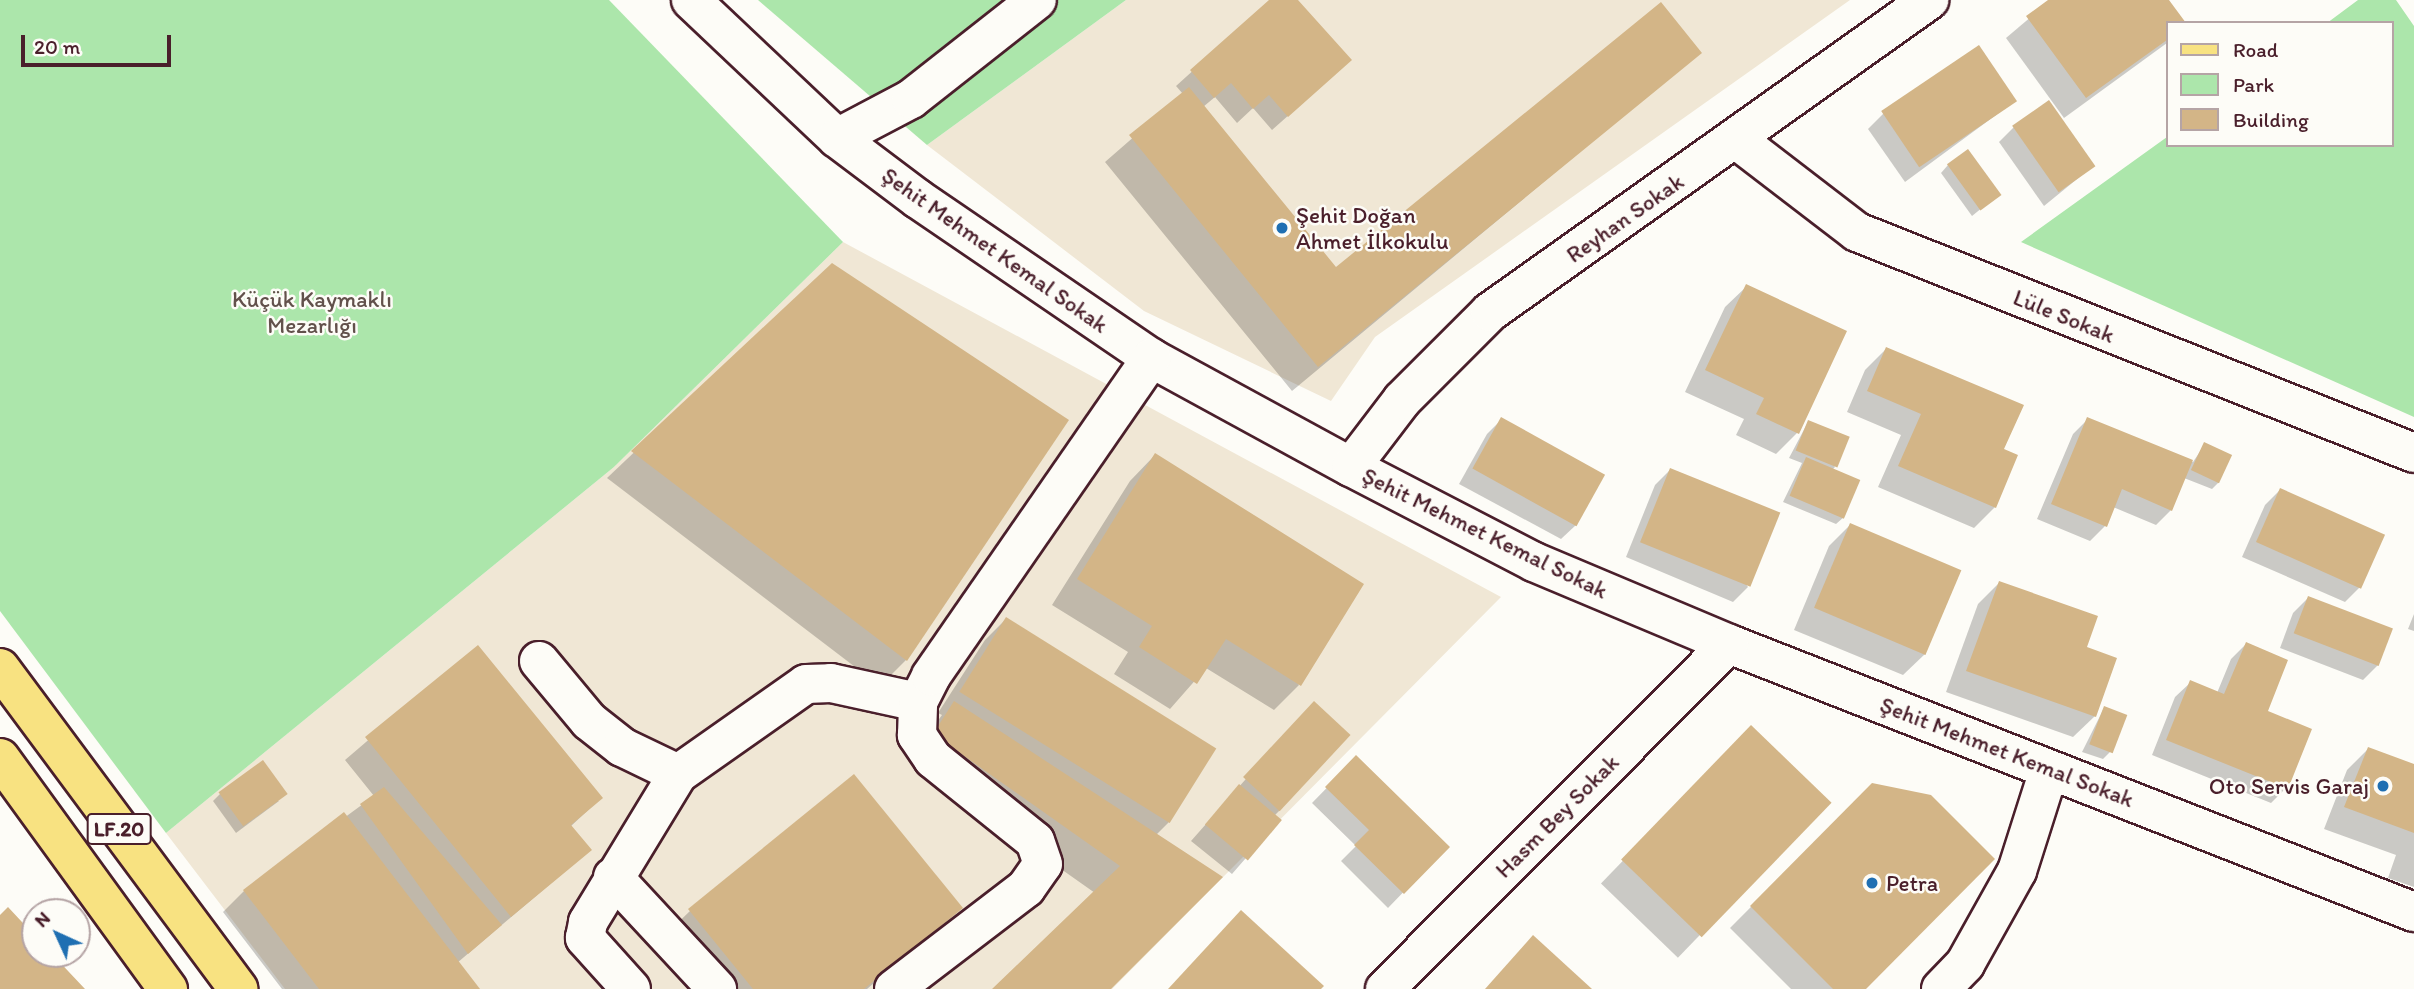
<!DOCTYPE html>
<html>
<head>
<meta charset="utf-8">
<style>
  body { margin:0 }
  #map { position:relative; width:2414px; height:989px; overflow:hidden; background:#fdfcf7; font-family:Itim,sans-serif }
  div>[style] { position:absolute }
  .built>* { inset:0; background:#f0e7d5 }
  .green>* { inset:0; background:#ace6ab }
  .shadow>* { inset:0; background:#0003; transform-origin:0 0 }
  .building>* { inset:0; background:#d3b587; transform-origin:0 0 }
  .roads { filter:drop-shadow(2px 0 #4a1f2b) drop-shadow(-2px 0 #4a1f2b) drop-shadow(0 2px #4a1f2b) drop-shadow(0 -2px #4a1f2b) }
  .minor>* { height:38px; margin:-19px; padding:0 19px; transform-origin:19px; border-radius:19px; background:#fdfcf7 }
  .major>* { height:38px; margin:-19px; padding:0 19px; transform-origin:19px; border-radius:19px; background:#f8e281 }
  .dots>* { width:19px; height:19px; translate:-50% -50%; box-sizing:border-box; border:4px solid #fdfcf7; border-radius:50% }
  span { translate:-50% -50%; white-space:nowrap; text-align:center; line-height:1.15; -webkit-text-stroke:5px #fdfcf7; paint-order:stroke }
  .shield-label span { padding:2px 5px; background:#fdfcf7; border:2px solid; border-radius:5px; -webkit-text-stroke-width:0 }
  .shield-label { font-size:21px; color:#4a1f2b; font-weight:700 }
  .poi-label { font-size:23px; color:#4a1f2b }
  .left { translate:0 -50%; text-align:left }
  .right { translate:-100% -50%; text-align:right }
  .street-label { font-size:23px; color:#4a1f2b }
  .park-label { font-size:23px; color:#62514b }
  .legend { position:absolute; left:2166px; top:21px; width:228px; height:126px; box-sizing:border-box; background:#fdfcf7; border:2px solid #b5a4a5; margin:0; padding:9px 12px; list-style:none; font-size:21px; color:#4a1f2b }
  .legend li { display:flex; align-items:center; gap:14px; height:35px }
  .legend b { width:35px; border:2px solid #b5a4a5 }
  .north { position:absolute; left:21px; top:898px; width:70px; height:70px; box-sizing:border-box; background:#fdfcf7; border:2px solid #b5a4a5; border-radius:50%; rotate:315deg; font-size:19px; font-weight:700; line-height:28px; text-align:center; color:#4a1f2b }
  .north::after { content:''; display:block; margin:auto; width:24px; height:32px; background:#1f6fb2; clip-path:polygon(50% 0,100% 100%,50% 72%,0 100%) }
  .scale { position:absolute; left:21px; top:35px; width:150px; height:32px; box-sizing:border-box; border:4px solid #4a1f2b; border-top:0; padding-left:9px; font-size:21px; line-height:24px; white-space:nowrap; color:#4a1f2b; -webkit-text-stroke:5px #fdfcf7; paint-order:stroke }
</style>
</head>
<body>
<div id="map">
  <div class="built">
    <div style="clip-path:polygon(1126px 0,1850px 0,1375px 337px,1331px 401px,1144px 311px,927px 145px)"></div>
    <div style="clip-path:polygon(843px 242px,1501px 597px,1112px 989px,285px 989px,166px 833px,614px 467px)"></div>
  </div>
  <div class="green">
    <div style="clip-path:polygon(0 0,609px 0,843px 242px,614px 467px,166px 833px,0 611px)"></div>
    <div style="clip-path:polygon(758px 0,1126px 0,927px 145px)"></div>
    <div style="clip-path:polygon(2358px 0,2396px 0,2414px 26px,2414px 417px,2021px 242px,2167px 137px,2167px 145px,2391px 145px,2391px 23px,2327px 23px)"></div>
  </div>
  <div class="shadow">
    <div style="clip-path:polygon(1271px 0,1296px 0,1334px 75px,1272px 130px,1253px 108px,1237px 123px,1215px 97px,1203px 107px,1336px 270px,1699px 53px,1292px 391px,1105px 162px,1183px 94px,1176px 86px)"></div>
    <div style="clip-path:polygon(2051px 0,2167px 0,2167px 43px,2064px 118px,2006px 38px)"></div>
    <div style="clip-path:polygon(2015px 101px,1905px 182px,1868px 129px,1883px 114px)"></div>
    <div style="clip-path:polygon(2014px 127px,2093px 166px,2044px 206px,1999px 142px)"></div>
    <div style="clip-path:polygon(1948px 165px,1998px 195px,1972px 216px,1941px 173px)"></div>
    <div style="clip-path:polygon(832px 265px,1066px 420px,906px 660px,880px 686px,607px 478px)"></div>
    <div style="clip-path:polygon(1747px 286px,1798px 432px,1776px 454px,1736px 435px,1744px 419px,1685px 392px,1725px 307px)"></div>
    <div style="clip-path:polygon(1886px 349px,2002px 450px,1995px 507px,1974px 528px,1878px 487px,1901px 435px,1847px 412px,1865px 370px)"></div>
    <div style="clip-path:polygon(1502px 419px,1576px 525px,1561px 539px,1459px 484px,1487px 434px)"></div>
    <div style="clip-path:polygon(2088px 419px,2193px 462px,2205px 444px,2219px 482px,2212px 489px,2184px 478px,2171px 510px,2156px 525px,2113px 507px,2105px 526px,2090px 541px,2037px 519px,2073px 434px)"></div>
    <div style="clip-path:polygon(1808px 422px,1835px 467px,1832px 470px,1844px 517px,1836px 524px,1783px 502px,1802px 463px,1789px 458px)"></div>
    <div style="clip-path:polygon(1155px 455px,1299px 685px,1274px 710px,1206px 668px,1170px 709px,1114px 674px,1128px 652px,1052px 605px,1130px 481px)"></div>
    <div style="clip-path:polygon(1670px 470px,1748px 587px,1733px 602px,1626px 557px,1655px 485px)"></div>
    <div style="clip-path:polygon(2280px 490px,2360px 587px,2345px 602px,2242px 557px,2265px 505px)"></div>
    <div style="clip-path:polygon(1850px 525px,1925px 654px,1903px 675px,1794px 630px,1829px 546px)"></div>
    <div style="clip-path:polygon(1999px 583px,2085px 648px,2095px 716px,2073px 737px,1946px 692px,1978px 604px)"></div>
    <div style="clip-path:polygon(2308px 598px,2391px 629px,2378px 665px,2363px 680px,2280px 648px,2293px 613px)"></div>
    <div style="clip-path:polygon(2414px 614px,2414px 631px,2408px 629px)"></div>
    <div style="clip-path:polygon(1006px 619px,1169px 822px,1156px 835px,1109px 989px,995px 989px,1095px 893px,908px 761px,942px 715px,938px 713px,985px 640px)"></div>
    <div style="clip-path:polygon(2246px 644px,2286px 788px,2271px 803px,2152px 755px,2175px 697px,2191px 682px,2217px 693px,2231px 659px)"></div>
    <div style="clip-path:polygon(477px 647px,601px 798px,570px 827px,590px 850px,457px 963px,478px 989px,282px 989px,223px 912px,244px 891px,374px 796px,345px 760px)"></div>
    <div style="clip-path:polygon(2104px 708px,2110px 752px,2103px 759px,2082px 752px)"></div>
    <div style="clip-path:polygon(1299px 719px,1280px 810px,1274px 816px,1279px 820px,1232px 874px,1191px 841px)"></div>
    <div style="left:1751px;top:728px;width:107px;height:216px;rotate:44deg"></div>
    <div style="clip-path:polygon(2368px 749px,2414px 766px,2414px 887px,2388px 878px,2396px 855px,2324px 829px,2347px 770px)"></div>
    <div style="clip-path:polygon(1356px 758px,1447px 847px,1388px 908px,1341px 861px,1356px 846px,1312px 803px)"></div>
    <div style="clip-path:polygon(1872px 785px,1864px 989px,1791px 989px,1730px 928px)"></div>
    <div style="clip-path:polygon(220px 794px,279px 801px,236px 833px,213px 801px)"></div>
    <div style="clip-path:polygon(961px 908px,867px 989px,707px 989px,664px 936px,690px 911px)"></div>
  </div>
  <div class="building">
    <div style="clip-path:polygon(1269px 0,1298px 0,1352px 60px,1288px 117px,1269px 95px,1253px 109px,1231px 83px,1214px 98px,1190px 70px)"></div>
    <div style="clip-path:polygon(2048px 0,2169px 0,2186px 23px,2167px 23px,2167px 40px,2086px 98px,2026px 16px)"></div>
    <div style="clip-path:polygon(1661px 2px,1702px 53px,1318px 367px,1129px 135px,1189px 87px,1336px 267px)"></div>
    <div style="left:1979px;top:45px;width:68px;height:118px;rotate:56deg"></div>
    <div style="left:2049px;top:100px;width:81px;height:45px;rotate:55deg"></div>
    <div style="left:1968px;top:149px;width:57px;height:26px;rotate:54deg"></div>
    <div style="clip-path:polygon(832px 263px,1069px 420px,907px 661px,631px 451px)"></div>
    <div style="clip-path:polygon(1746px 284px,1847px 331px,1799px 434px,1756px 414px,1764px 398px,1705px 370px)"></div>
    <div style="clip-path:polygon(1886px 347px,2024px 405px,2004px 449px,2018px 455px,1996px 508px,1898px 466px,1921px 414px,1867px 391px)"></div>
    <div style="left:1501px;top:417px;width:119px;height:59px;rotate:29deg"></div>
    <div style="clip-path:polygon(2087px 417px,2193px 460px,2172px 511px,2122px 489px,2107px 527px,2051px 504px)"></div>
    <div style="left:1808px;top:420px;width:45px;height:33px;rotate:22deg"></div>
    <div style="left:2204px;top:442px;width:31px;height:31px;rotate:25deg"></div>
    <div style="clip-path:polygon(1155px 453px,1364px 584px,1301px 686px,1226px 639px,1197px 684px,1139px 647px,1152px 626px,1077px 579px)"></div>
    <div style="left:1806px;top:457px;width:59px;height:42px;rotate:23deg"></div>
    <div style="left:1670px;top:468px;width:119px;height:80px;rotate:22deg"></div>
    <div style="left:2280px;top:488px;width:115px;height:59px;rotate:24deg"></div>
    <div style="left:1850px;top:523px;width:121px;height:92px;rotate:23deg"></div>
    <div style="clip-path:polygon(1999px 581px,2098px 616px,2087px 647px,2117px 658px,2096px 717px,1966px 671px)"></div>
    <div style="left:2308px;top:596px;width:91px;height:40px;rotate:21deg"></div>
    <div style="left:1006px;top:617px;width:248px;height:88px;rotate:32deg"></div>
    <div style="clip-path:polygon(2246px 642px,2288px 660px,2268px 711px,2312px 729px,2288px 789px,2166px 740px,2190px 680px,2224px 694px)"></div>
    <div style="clip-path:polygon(478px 645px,603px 798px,571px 825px,592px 850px,511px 917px,365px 737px)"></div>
    <div style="clip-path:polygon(954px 701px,1223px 877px,1111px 989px,992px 989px,1120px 866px,933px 734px)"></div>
    <div style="left:1314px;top:701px;width:50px;height:104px;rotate:43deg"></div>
    <div style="left:2104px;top:706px;width:25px;height:41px;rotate:21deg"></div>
    <div style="left:1751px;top:725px;width:112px;height:187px;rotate:44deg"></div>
    <div style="clip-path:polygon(2368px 747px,2414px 764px,2414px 833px,2344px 807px)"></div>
    <div style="clip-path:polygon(1356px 755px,1450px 847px,1404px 894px,1354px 845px,1369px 830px,1325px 787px)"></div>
    <div style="left:263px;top:760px;width:42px;height:55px;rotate:54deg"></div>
    <div style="clip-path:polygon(854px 774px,963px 908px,864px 989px,753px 989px,688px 909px)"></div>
    <div style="clip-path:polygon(1872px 783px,1931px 795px,1995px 859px,1866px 989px,1833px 989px,1750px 906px)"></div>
    <div style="left:1239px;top:784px;width:56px;height:53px;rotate:40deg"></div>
    <div style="clip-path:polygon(384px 787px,502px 925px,468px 954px,360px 804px)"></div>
    <div style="clip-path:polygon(344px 812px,480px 989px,319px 989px,243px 890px)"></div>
    <div style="clip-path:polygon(8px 907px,35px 936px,35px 954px,52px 954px,85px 989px,0 989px,0 915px)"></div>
    <div style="clip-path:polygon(1241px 910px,1324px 986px,1321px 989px,1168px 989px)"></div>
    <div style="clip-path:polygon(1533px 935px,1592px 989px,1485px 989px)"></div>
  </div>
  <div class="roads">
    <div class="minor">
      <div style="left:691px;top:0;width:201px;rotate:43.4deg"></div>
      <div style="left:837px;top:138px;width:101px;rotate:37deg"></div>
      <div style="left:918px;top:199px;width:282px;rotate:34.3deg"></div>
      <div style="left:1151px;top:358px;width:228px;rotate:28.6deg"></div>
      <div style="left:1351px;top:467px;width:206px;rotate:27.4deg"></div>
      <div style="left:1534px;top:562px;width:212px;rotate:22.8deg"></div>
      <div style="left:1729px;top:644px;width:736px;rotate:21.37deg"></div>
      <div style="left:837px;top:138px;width:84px;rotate:-27.8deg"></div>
      <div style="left:911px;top:99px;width:160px;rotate:-38.2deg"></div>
      <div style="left:1737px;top:140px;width:151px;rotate:37.5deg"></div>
      <div style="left:1857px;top:232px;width:599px;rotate:21.64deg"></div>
      <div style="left:1351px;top:467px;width:84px;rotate:-52.7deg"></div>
      <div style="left:1402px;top:400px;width:124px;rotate:-45deg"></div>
      <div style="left:1490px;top:312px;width:539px;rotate:-35.4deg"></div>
      <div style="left:539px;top:661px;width:78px;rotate:50.2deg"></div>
      <div style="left:589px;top:721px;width:42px;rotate:38.2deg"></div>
      <div style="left:622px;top:747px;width:62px;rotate:25.7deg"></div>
      <div style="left:613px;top:877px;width:153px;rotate:47.1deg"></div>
      <div style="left:631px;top:989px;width:69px;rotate:-132deg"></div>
      <div style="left:585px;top:938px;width:16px;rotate:-79deg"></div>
      <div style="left:588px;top:922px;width:173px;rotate:-58.7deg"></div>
      <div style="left:678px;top:774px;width:156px;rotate:-35.1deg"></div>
      <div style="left:806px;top:684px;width:25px;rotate:-2deg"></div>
      <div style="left:831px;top:683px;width:89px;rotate:12.3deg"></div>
      <div style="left:894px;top:989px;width:166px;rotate:-37.4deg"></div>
      <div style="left:1026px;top:888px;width:29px;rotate:-55deg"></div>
      <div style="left:1043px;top:864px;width:24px;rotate:-109deg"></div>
      <div style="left:1035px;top:841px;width:131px;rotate:-141.2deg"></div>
      <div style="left:933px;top:759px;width:29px;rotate:-124deg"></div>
      <div style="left:917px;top:735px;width:33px;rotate:-88deg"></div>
      <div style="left:918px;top:702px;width:29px;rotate:-63deg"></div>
      <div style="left:931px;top:676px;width:387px;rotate:-55.3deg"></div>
      <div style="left:1385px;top:989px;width:487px;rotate:-45.1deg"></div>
      <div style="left:1941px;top:989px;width:35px;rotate:-46deg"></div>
      <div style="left:1965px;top:964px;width:107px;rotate:-60.8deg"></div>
      <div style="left:2017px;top:871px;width:106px;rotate:-72.4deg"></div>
    </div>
    <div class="major">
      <div style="left:0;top:668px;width:400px;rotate:53.4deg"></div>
      <div style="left:0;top:758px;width:286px;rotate:54deg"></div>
    </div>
  </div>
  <div class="dots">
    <div style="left:1282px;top:228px;background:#1f6fb2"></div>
    <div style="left:2383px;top:786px;background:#1f6fb2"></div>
    <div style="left:1872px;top:883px;background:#1f6fb2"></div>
  </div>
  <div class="shield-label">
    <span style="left:119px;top:829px">LF.20</span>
  </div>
  <div class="poi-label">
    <span class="left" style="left:1296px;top:228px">Şehit Doğan<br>Ahmet İlkokulu</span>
    <span class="right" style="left:2369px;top:786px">Oto Servis Garaj</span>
    <span class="left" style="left:1886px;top:883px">Petra</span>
  </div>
  <div class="street-label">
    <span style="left:1625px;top:218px;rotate:-35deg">Reyhan Sokak</span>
    <span style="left:995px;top:250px;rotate:35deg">Şehit Mehmet Kemal Sokak</span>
    <span style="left:2064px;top:316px;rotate:22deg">Lüle Sokak</span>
    <span style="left:1485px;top:533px;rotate:26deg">Şehit Mehmet Kemal Sokak</span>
    <span style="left:2007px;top:752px;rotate:21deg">Şehit Mehmet Kemal Sokak</span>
    <span style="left:1557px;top:816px;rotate:-45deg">Hasm Bey Sokak</span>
  </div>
  <div class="park-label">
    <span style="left:312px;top:312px">Küçük Kaymaklı<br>Mezarlığı</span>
  </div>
  <ul class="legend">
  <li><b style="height:9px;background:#f8e281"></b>Road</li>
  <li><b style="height:19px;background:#ace6ab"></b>Park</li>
  <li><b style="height:19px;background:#d3b587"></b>Building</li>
  </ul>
  <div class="north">N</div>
  <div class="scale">20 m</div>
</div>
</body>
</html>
